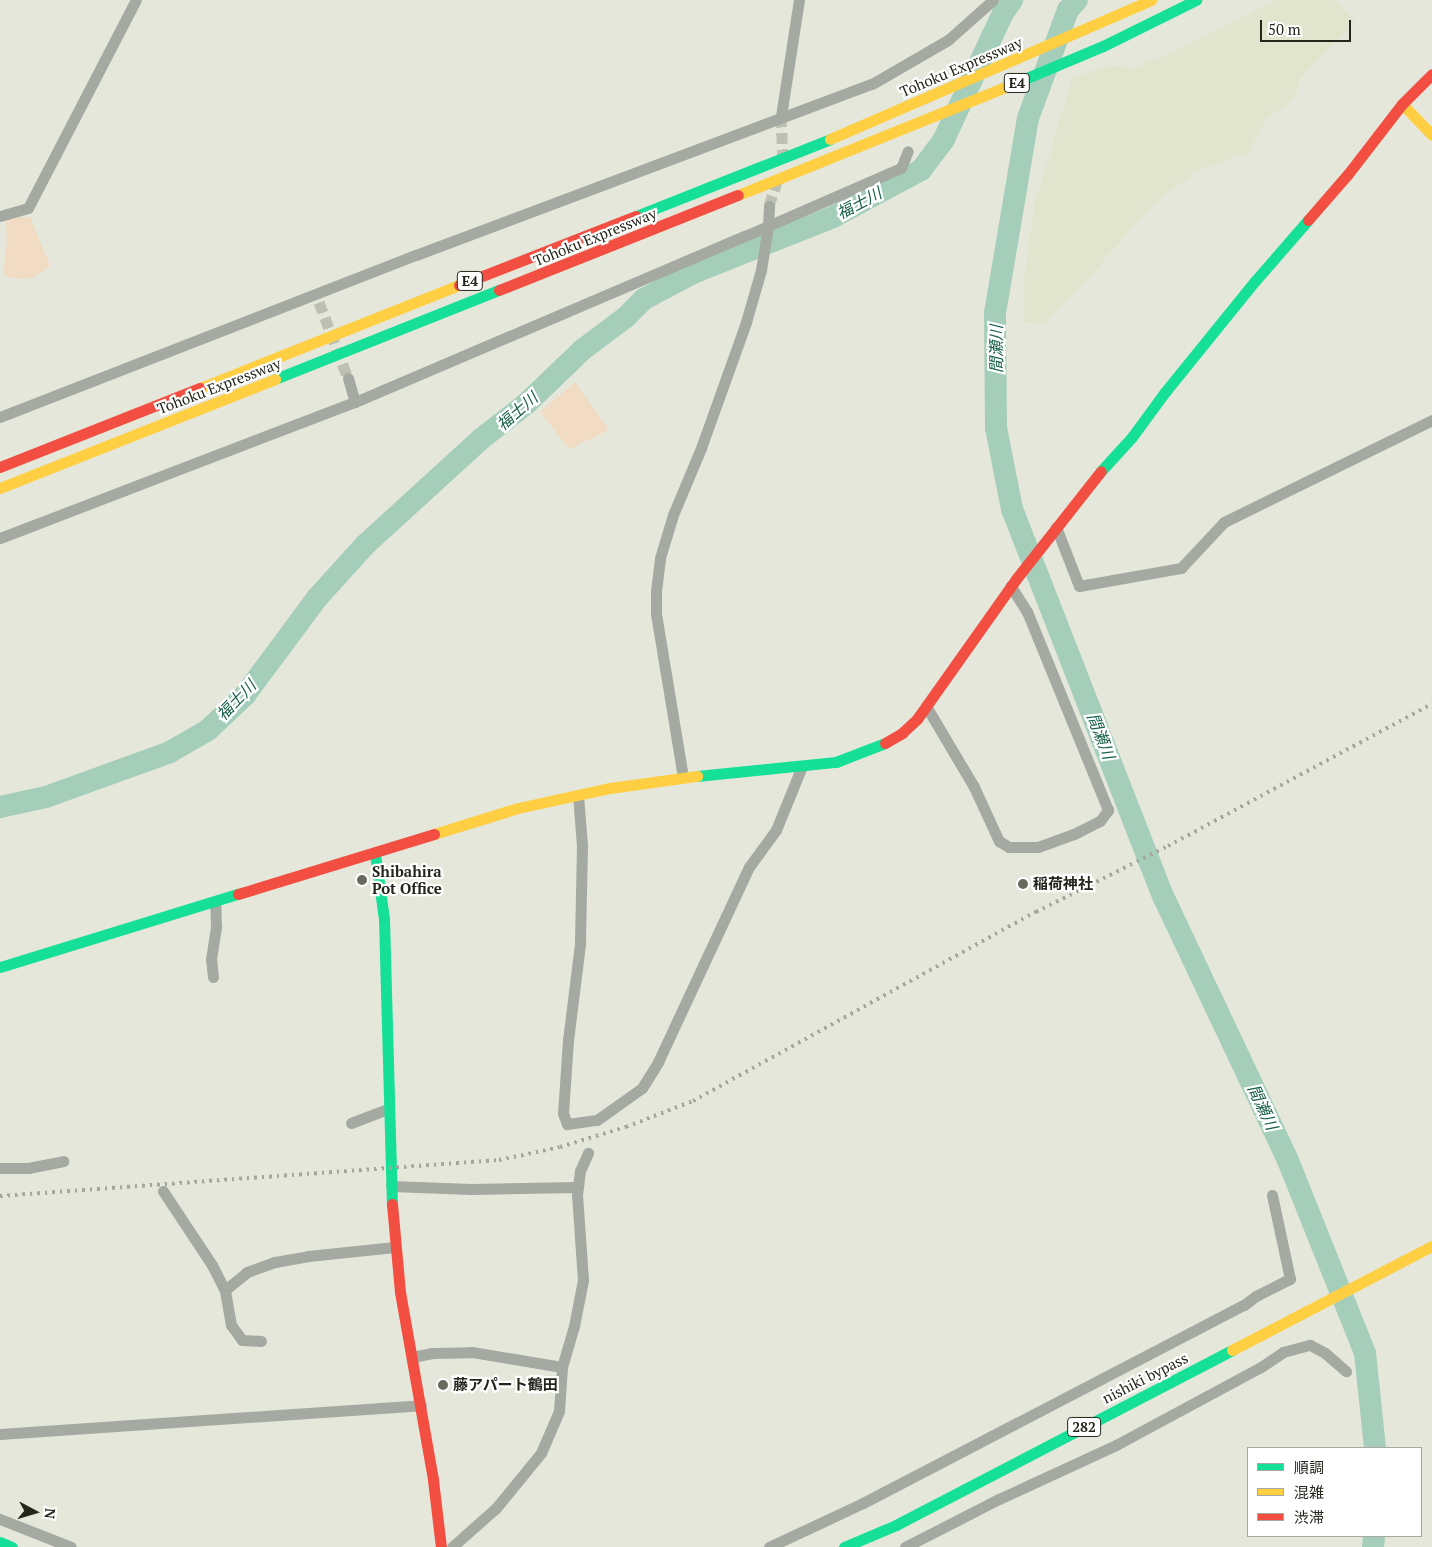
<!DOCTYPE html>
<html>
<head>
<meta charset="utf-8">
<style>
  body { margin:0 }
  #map { position:relative; width:1432px; height:1547px; overflow:hidden; background:#e5e7da; font-family:"PT Serif","Noto Sans JP",serif }
  div>[style] { position:absolute }
  .built>* { inset:0; background:#e1e5cd }
  .green>* { inset:0; background:#f1dbc2 }
  .river>* { height:22px; margin:-11px; padding:0 11px; transform-origin:11px; border-radius:11px; background:#a5ceba }
  .street-tunnel>* { height:11px; margin-top:-5.5px; transform-origin:0; background:repeating-linear-gradient(90deg,#bec0b4 0 11px,transparent 0 16.5px) }
  .street>* { height:11px; margin:-5.5px; padding:0 5.5px; transform-origin:5.5px; border-radius:5.5px; background:#a4a9a1 }
  .fast>* { height:11px; margin:-5.5px; padding:0 5.5px; transform-origin:5.5px; border-radius:5.5px; background:#16e098 }
  .slow>* { height:11px; margin:-5.5px; padding:0 5.5px; transform-origin:5.5px; border-radius:5.5px; background:#ffcf43 }
  .jam>* { height:11px; margin:-5.5px; padding:0 5.5px; transform-origin:5.5px; border-radius:5.5px; background:#f24e42 }
  .rail>* { height:4px; margin-top:-2px; transform-origin:0; background:repeating-linear-gradient(90deg,#a4a79f 0 2.5px,transparent 0 7.5px) }
  .dots>* { width:14px; height:14px; translate:-50% -50%; box-sizing:border-box; border:2px solid #fff; border-radius:50% }
  span { translate:-50% -50%; white-space:nowrap; text-align:center; line-height:1.15; -webkit-text-stroke:4.5px #fff; paint-order:stroke }
  .shield-label span { padding:1px 4px; background:#fff; border:1px solid; border-radius:4px; -webkit-text-stroke-width:0 }
  .shield-label { font-size:14px; color:#24261c; font-weight:700 }
  .street-label { font-size:15px; color:#24261c }
  .poi-label { font-size:15px; color:#24261c; font-weight:700 }
  .left { translate:0 -50%; text-align:left }
  .water-label { font-size:16px; color:#196049; font-style:italic }
  .legend { position:absolute; left:1247px; top:1447px; width:175px; height:90px; box-sizing:border-box; background:#fff; border:1px solid #a7a8a4; margin:0; padding:6px 9px; list-style:none; font-size:15px; color:#24261c }
  .legend li { display:flex; align-items:center; gap:10px; height:25px }
  .legend b { width:25px; border:1px solid #a7a8a4 }
  .north { position:absolute; left:10px; top:1487px; width:50px; height:50px; -webkit-text-stroke:4px #fff; paint-order:stroke; rotate:96deg; font-size:14px; font-weight:700; line-height:20px; text-align:center; color:#24261c }
  .north::after { content:''; display:block; margin:auto; width:18px; height:22px; background:#24261c; clip-path:polygon(50% 0,100% 100%,50% 72%,0 100%) }
  .scale { position:absolute; left:1260px; top:20px; width:91px; height:22px; box-sizing:border-box; border:2px solid #24261c; border-top:0; padding-left:6px; font-size:15px; line-height:18px; white-space:nowrap; color:#24261c; -webkit-text-stroke:4px #fff; paint-order:stroke }
</style>
</head>
<body>
<div id="map">
  <div class="built">
    <div style="clip-path:polygon(1276px 0,1335px 0,1355px 22px,1299px 79px,1298px 90px,1290px 101px,1265px 121px,1248px 152px,1196px 172px,1154px 203px,1076px 292px,1043px 323px,1024px 322px,1024px 282px,1034px 207px,1072px 78px,1108px 65px,1134px 68px,1177px 50px)"></div>
  </div>
  <div class="green">
    <div style="clip-path:polygon(30px 217px,50px 266px,34px 277px,22px 279px,8px 277px,3px 273px,7px 242px,6px 218px)"></div>
    <div style="clip-path:polygon(575px 382px,609px 430px,569px 449px,540px 412px)"></div>
  </div>
  <div class="river">
    <div style="left:1077px;top:0;width:13px;rotate:132deg"></div>
    <div style="left:1068px;top:10px;width:115px;rotate:110.3deg"></div>
    <div style="left:1028px;top:118px;width:198px;rotate:99.6deg"></div>
    <div style="left:995px;top:313px;width:115px;rotate:89.5deg"></div>
    <div style="left:996px;top:428px;width:83px;rotate:78.8deg"></div>
    <div style="left:1012px;top:509px;width:418px;rotate:68.7deg"></div>
    <div style="left:1164px;top:898px;width:288px;rotate:64.7deg"></div>
    <div style="left:1287px;top:1158px;width:210px;rotate:68.2deg"></div>
    <div style="left:1365px;top:1353px;width:96px;rotate:84deg"></div>
    <div style="left:0;top:807px;width:47px;rotate:-12.3deg"></div>
    <div style="left:46px;top:797px;width:132px;rotate:-19.9deg"></div>
    <div style="left:170px;top:752px;width:44px;rotate:-30.1deg"></div>
    <div style="left:208px;top:730px;width:51px;rotate:-43.4deg"></div>
    <div style="left:245px;top:695px;width:121px;rotate:-53.4deg"></div>
    <div style="left:317px;top:598px;width:72px;rotate:-47.8deg"></div>
    <div style="left:365px;top:545px;width:157px;rotate:-42.4deg"></div>
    <div style="left:481px;top:439px;width:58px;rotate:-38deg"></div>
    <div style="left:527px;top:403px;width:76px;rotate:-43.9deg"></div>
    <div style="left:582px;top:350px;width:55px;rotate:-36.9deg"></div>
    <div style="left:626px;top:317px;width:25px;rotate:-45deg"></div>
    <div style="left:644px;top:299px;width:55px;rotate:-28deg"></div>
    <div style="left:693px;top:273px;width:151px;rotate:-21.8deg"></div>
    <div style="left:833px;top:217px;width:100px;rotate:-28.1deg"></div>
    <div style="left:921px;top:170px;width:39px;rotate:-53deg"></div>
    <div style="left:944px;top:139px;width:139px;rotate:-64.9deg"></div>
    <div style="left:1003px;top:13px;width:16px;rotate:-55deg"></div>
    <div style="left:1373px;top:1547px;width:11px;rotate:-85deg"></div>
  </div>
  <div class="street-tunnel">
    <div style="left:781px;top:116px;width:45px;rotate:87.5deg"></div>
    <div style="left:769px;top:206px;width:28px;rotate:-72deg"></div>
    <div style="left:319px;top:302px;width:81px;rotate:69.1deg"></div>
  </div>
  <div class="street">
    <div style="left:781px;top:116px;width:117px;rotate:-81.2deg"></div>
    <div style="left:0;top:216px;width:29px;rotate:-16deg"></div>
    <div style="left:28px;top:208px;width:234px;rotate:-62.6deg"></div>
    <div style="left:348px;top:378px;width:25px;rotate:74deg"></div>
    <div style="left:0;top:417px;width:446px;rotate:-21.3deg"></div>
    <div style="left:416px;top:255px;width:487px;rotate:-20.6deg"></div>
    <div style="left:872px;top:84px;width:88px;rotate:-30.1deg"></div>
    <div style="left:948px;top:40px;width:60px;rotate:-41.6deg"></div>
    <div style="left:1056px;top:527px;width:63px;rotate:68.7deg"></div>
    <div style="left:1079px;top:586px;width:104px;rotate:-10deg"></div>
    <div style="left:1181px;top:568px;width:63px;rotate:-46.9deg"></div>
    <div style="left:1224px;top:522px;width:232px;rotate:-26.1deg"></div>
    <div style="left:0;top:538px;width:380px;rotate:-21deg"></div>
    <div style="left:355px;top:402px;width:424px;rotate:-23.1deg"></div>
    <div style="left:745px;top:236px;width:170px;rotate:-23.6deg"></div>
    <div style="left:901px;top:168px;width:18px;rotate:-68deg"></div>
    <div style="left:926px;top:706px;width:94px;rotate:59.3deg"></div>
    <div style="left:974px;top:787px;width:60px;rotate:65.2deg"></div>
    <div style="left:999px;top:841px;width:12px;rotate:31deg"></div>
    <div style="left:1009px;top:847px;width:29px"></div>
    <div style="left:1038px;top:847px;width:38px;rotate:-20deg"></div>
    <div style="left:1074px;top:834px;width:29px;rotate:-27deg"></div>
    <div style="left:1100px;top:821px;width:14px;rotate:-54deg"></div>
    <div style="left:1108px;top:810px;width:214px;rotate:-112.2deg"></div>
    <div style="left:1027px;top:612px;width:31px;rotate:-122deg"></div>
    <div style="left:683px;top:777px;width:165px;rotate:-99.4deg"></div>
    <div style="left:656px;top:614px;width:23px;rotate:-90deg"></div>
    <div style="left:656px;top:591px;width:33px;rotate:-83deg"></div>
    <div style="left:660px;top:558px;width:45px;rotate:-73.2deg"></div>
    <div style="left:673px;top:515px;width:73px;rotate:-67.3deg"></div>
    <div style="left:701px;top:448px;width:134px;rotate:-70.3deg"></div>
    <div style="left:746px;top:322px;width:54px;rotate:-73.9deg"></div>
    <div style="left:761px;top:270px;width:45px;rotate:-81deg"></div>
    <div style="left:768px;top:226px;width:20px;rotate:-87deg"></div>
    <div style="left:578px;top:795px;width:51px;rotate:85.5deg"></div>
    <div style="left:582px;top:846px;width:98px;rotate:91.2deg"></div>
    <div style="left:580px;top:944px;width:97px;rotate:97.1deg"></div>
    <div style="left:568px;top:1040px;width:73px;rotate:93.9deg"></div>
    <div style="left:563px;top:1113px;width:12px;rotate:70deg"></div>
    <div style="left:567px;top:1124px;width:30px;rotate:-8deg"></div>
    <div style="left:597px;top:1120px;width:55px;rotate:-35.4deg"></div>
    <div style="left:642px;top:1088px;width:31px;rotate:-58deg"></div>
    <div style="left:658px;top:1062px;width:215px;rotate:-65deg"></div>
    <div style="left:749px;top:867px;width:46px;rotate:-53.9deg"></div>
    <div style="left:776px;top:830px;width:69px;rotate:-67.9deg"></div>
    <div style="left:213px;top:977px;width:18px;rotate:-96deg"></div>
    <div style="left:211px;top:959px;width:33px;rotate:-81deg"></div>
    <div style="left:216px;top:926px;width:24px;rotate:-92deg"></div>
    <div style="left:351px;top:1123px;width:40px;rotate:-21deg"></div>
    <div style="left:0;top:1168px;width:28px"></div>
    <div style="left:28px;top:1168px;width:36px;rotate:-11deg"></div>
    <div style="left:391px;top:1186px;width:80px;rotate:2.1deg"></div>
    <div style="left:471px;top:1189px;width:107px;rotate:-1.1deg"></div>
    <div style="left:163px;top:1191px;width:89px;rotate:56.5deg"></div>
    <div style="left:212px;top:1265px;width:28px;rotate:63deg"></div>
    <div style="left:261px;top:1341px;width:19px;rotate:-177deg"></div>
    <div style="left:242px;top:1340px;width:19px;rotate:-126deg"></div>
    <div style="left:231px;top:1325px;width:36px;rotate:-100deg"></div>
    <div style="left:225px;top:1290px;width:28px;rotate:-39deg"></div>
    <div style="left:247px;top:1272px;width:30px;rotate:-20deg"></div>
    <div style="left:275px;top:1262px;width:34px;rotate:-10deg"></div>
    <div style="left:308px;top:1256px;width:87px;rotate:-5.9deg"></div>
    <div style="left:412px;top:1357px;width:21px;rotate:-11deg"></div>
    <div style="left:433px;top:1353px;width:39px;rotate:-1deg"></div>
    <div style="left:472px;top:1352px;width:91px;rotate:9.5deg"></div>
    <div style="left:0;top:1434px;width:422px;rotate:-3.9deg"></div>
    <div style="left:0;top:1519px;width:76px;rotate:21.5deg"></div>
    <div style="left:452px;top:1547px;width:59px;rotate:-41.6deg"></div>
    <div style="left:496px;top:1508px;width:71px;rotate:-50.7deg"></div>
    <div style="left:541px;top:1453px;width:46px;rotate:-66.8deg"></div>
    <div style="left:559px;top:1411px;width:44px;rotate:-86.1deg"></div>
    <div style="left:562px;top:1367px;width:43px;rotate:-73.7deg"></div>
    <div style="left:574px;top:1326px;width:47px;rotate:-78.9deg"></div>
    <div style="left:583px;top:1280px;width:85px;rotate:-94deg"></div>
    <div style="left:577px;top:1195px;width:24px;rotate:-83deg"></div>
    <div style="left:580px;top:1171px;width:20px;rotate:-66deg"></div>
    <div style="left:769px;top:1547px;width:104px;rotate:-25.1deg"></div>
    <div style="left:863px;top:1503px;width:429px;rotate:-27.5deg"></div>
    <div style="left:1244px;top:1305px;width:15px;rotate:-37deg"></div>
    <div style="left:1256px;top:1296px;width:38px;rotate:-27deg"></div>
    <div style="left:1290px;top:1279px;width:86px;rotate:-102.1deg"></div>
    <div style="left:905px;top:1547px;width:106px;rotate:-27.1deg"></div>
    <div style="left:999px;top:1499px;width:129px;rotate:-24.8deg"></div>
    <div style="left:1116px;top:1445px;width:165px;rotate:-28.3deg"></div>
    <div style="left:1261px;top:1367px;width:27px;rotate:-34deg"></div>
    <div style="left:1283px;top:1352px;width:28px;rotate:-15deg"></div>
    <div style="left:1310px;top:1345px;width:17px;rotate:28deg"></div>
    <div style="left:1325px;top:1353px;width:28px;rotate:41deg"></div>
  </div>
  <div class="fast">
    <div style="left:1003px;top:88px;width:108px;rotate:-22.8deg"></div>
    <div style="left:1103px;top:46px;width:104px;rotate:-26.3deg"></div>
    <div style="left:636px;top:216px;width:209px;rotate:-21.6deg"></div>
    <div style="left:275px;top:379px;width:241px;rotate:-21.7deg"></div>
    <div style="left:1101px;top:471px;width:46px;rotate:-47.6deg"></div>
    <div style="left:1132px;top:437px;width:56px;rotate:-53.7deg"></div>
    <div style="left:1165px;top:392px;width:143px;rotate:-51deg"></div>
    <div style="left:1255px;top:281px;width:81px;rotate:-49deg"></div>
    <div style="left:697px;top:776px;width:140px;rotate:-5.8deg"></div>
    <div style="left:836px;top:762px;width:53px;rotate:-21.2deg"></div>
    <div style="left:375px;top:854px;width:66px;rotate:82.1deg"></div>
    <div style="left:384px;top:919px;width:285px;rotate:88.4deg"></div>
    <div style="left:0;top:967px;width:249px;rotate:-17.1deg"></div>
    <div style="left:0;top:1542px;width:13px;rotate:23deg"></div>
    <div style="left:844px;top:1547px;width:56px;rotate:-22.9deg"></div>
    <div style="left:896px;top:1525px;width:379px;rotate:-27.5deg"></div>
  </div>
  <div class="slow">
    <div style="left:1402px;top:104px;width:43px;rotate:45.9deg"></div>
    <div style="left:830px;top:139px;width:350px;rotate:-23.4deg"></div>
    <div style="left:738px;top:195px;width:286px;rotate:-22deg"></div>
    <div style="left:200px;top:388px;width:279px;rotate:-21.7deg"></div>
    <div style="left:0;top:488px;width:296px;rotate:-21.6deg"></div>
    <div style="left:434px;top:834px;width:88px;rotate:-17.2deg"></div>
    <div style="left:518px;top:808px;width:94px;rotate:-12.3deg"></div>
    <div style="left:610px;top:788px;width:88px;rotate:-7.9deg"></div>
    <div style="left:1232px;top:1350px;width:225px;rotate:-27.5deg"></div>
  </div>
  <div class="jam">
    <div style="left:1308px;top:220px;width:61px;rotate:-49deg"></div>
    <div style="left:1348px;top:174px;width:88px;rotate:-52.4deg"></div>
    <div style="left:1402px;top:104px;width:42px;rotate:-45deg"></div>
    <div style="left:459px;top:285px;width:190px;rotate:-21.3deg"></div>
    <div style="left:499px;top:290px;width:257px;rotate:-21.7deg"></div>
    <div style="left:0;top:467px;width:215px;rotate:-21.6deg"></div>
    <div style="left:885px;top:743px;width:20px;rotate:-30deg"></div>
    <div style="left:902px;top:733px;width:21px;rotate:-43deg"></div>
    <div style="left:917px;top:719px;width:171px;rotate:-54.7deg"></div>
    <div style="left:1016px;top:579px;width:137px;rotate:-51.8deg"></div>
    <div style="left:238px;top:894px;width:205px;rotate:-17deg"></div>
    <div style="left:392px;top:1204px;width:88px;rotate:84.8deg"></div>
    <div style="left:400px;top:1292px;width:191px;rotate:80deg"></div>
    <div style="left:433px;top:1480px;width:67px;rotate:83.2deg"></div>
  </div>
  <div class="rail">
    <div style="left:0;top:1196px;width:500px;rotate:-4.13deg"></div>
    <div style="left:499px;top:1160px;width:62px;rotate:-12deg"></div>
    <div style="left:560px;top:1147px;width:69px;rotate:-16.9deg"></div>
    <div style="left:626px;top:1127px;width:72px;rotate:-21.2deg"></div>
    <div style="left:693px;top:1101px;width:392px;rotate:-28.9deg"></div>
    <div style="left:1036px;top:912px;width:148px;rotate:-26.6deg"></div>
    <div style="left:1168px;top:846px;width:300px;rotate:-28.3deg"></div>
  </div>
  <div class="dots">
    <div style="left:362px;top:880px;background:#686a5e"></div>
    <div style="left:1023px;top:884px;background:#686a5e"></div>
    <div style="left:443px;top:1385px;background:#686a5e"></div>
  </div>
  <div class="shield-label">
    <span style="left:1017px;top:83px">E4</span>
    <span style="left:470px;top:281px">E4</span>
    <span style="left:1084px;top:1427px">282</span>
  </div>
  <div class="street-label">
    <span style="left:961px;top:67px;rotate:-23deg">Tohoku Expressway</span>
    <span style="left:595px;top:237px;rotate:-22deg">Tohoku Expressway</span>
    <span style="left:219px;top:386px;rotate:-21deg">Tohoku Expressway</span>
    <span style="left:1145px;top:1378px;rotate:-27deg">nishiki bypass</span>
  </div>
  <div class="poi-label">
    <span class="left" style="left:372px;top:880px">Shibahira<br>Pot Office</span>
    <span class="left" style="left:1033px;top:884px">稲荷神社</span>
    <span class="left" style="left:453px;top:1385px">藤アパート鶴田</span>
  </div>
  <div class="water-label">
    <span style="left:859px;top:203px;rotate:-28deg">福士川</span>
    <span style="left:996px;top:349px;rotate:-90deg">間瀬川</span>
    <span style="left:517px;top:411px;rotate:-41deg">福士川</span>
    <span style="left:236px;top:700px;rotate:-46deg">福士川</span>
    <span style="left:1101px;top:736px;rotate:69deg">間瀬川</span>
    <span style="left:1263px;top:1107px;rotate:65deg">間瀬川</span>
  </div>
  <ul class="legend">
  <li><b style="height:6px;background:#16e098"></b>順調</li>
  <li><b style="height:6px;background:#ffcf43"></b>混雑</li>
  <li><b style="height:6px;background:#f24e42"></b>渋滞</li>
  </ul>
  <div class="north">N</div>
  <div class="scale">50 m</div>
</div>
</body>
</html>
